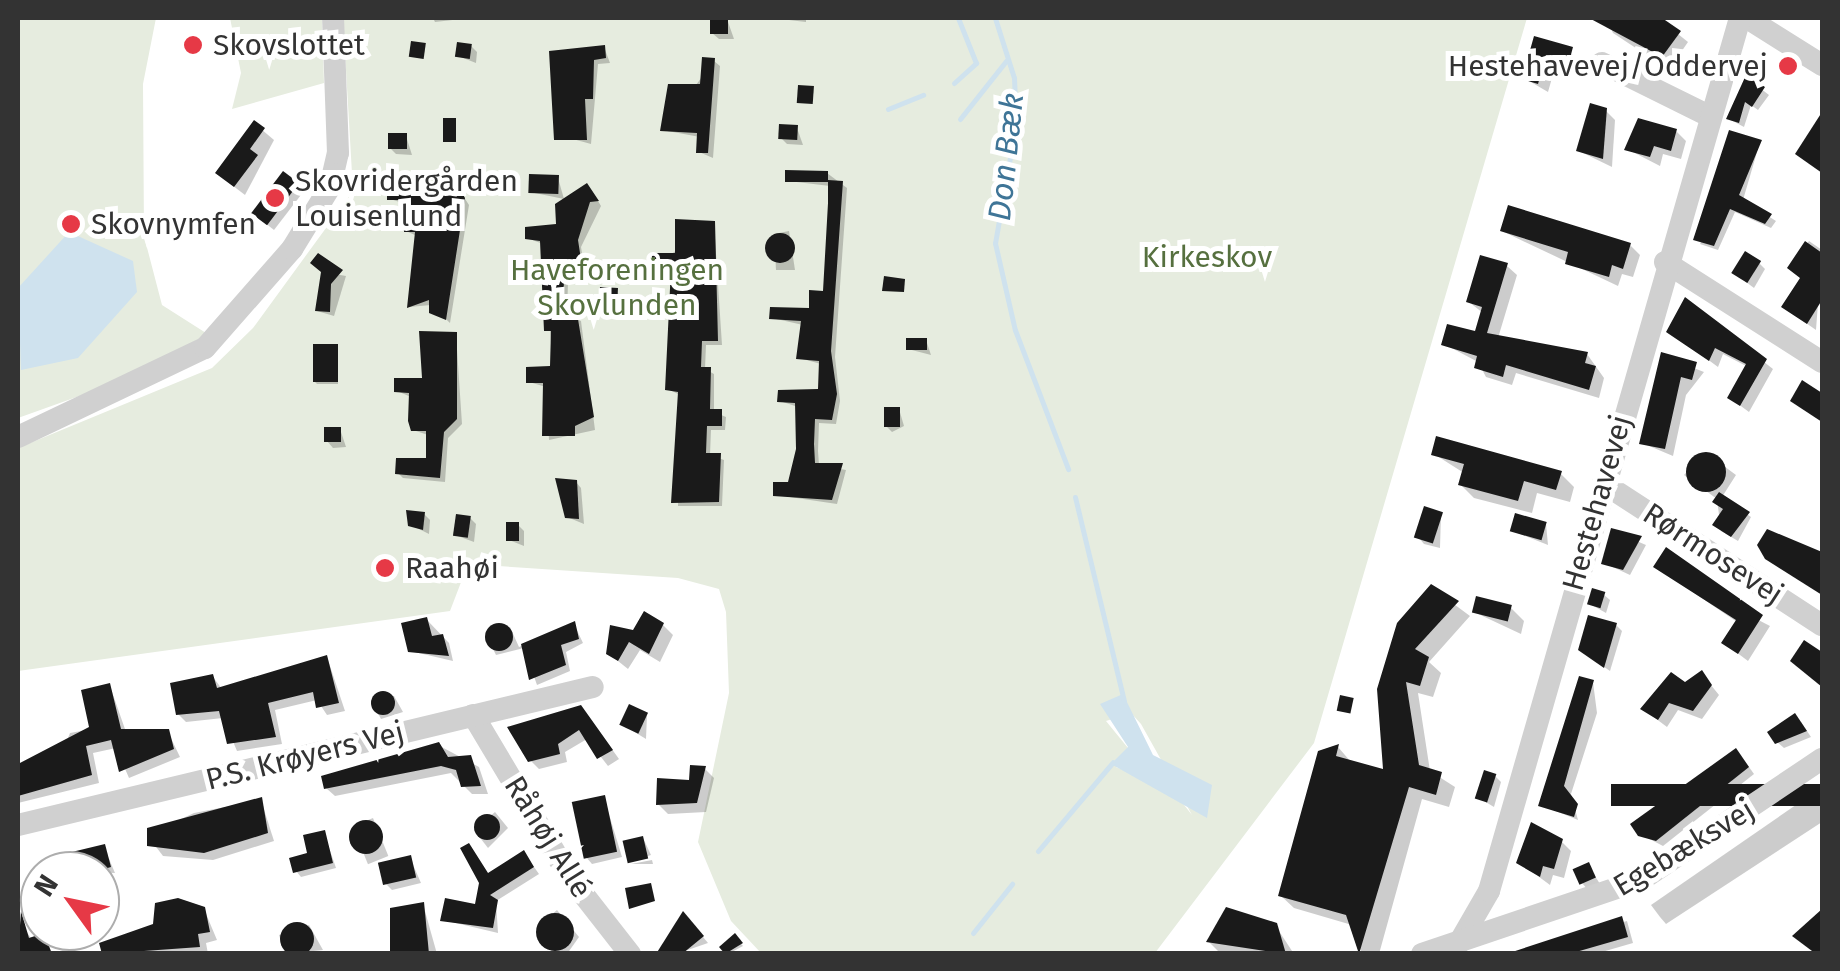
<!DOCTYPE html>
<html>
<head>
<meta charset="utf-8">
<style>
  body { margin:0 }
  #map { position:relative; width:1840px; height:971px; overflow:hidden; background:#fff; font-family:"Fira Sans",sans-serif }
  div>[style] { position:absolute }
  .green>* { inset:0; background:#e6ecdf }
  .water>* { inset:0; background:#cfe2ee }
  .shadow>* { inset:0; background:#0003; transform-origin:0 0 }
  .stream>* { height:5px; margin:-2.5px; padding:0 2.5px; transform-origin:2.5px; border-radius:2.5px; background:#cfe2ee }
  .building>* { inset:0; background:#1a1a1a; transform-origin:0 0 }
  .round { border-radius:50% }
  .minor>* { height:22px; margin:-11px; padding:0 11px; transform-origin:11px; border-radius:11px; background:#d0d0d0 }
  .dots>* { width:28px; height:28px; translate:-50% -50%; box-sizing:border-box; border:5px solid #fff; border-radius:50% }
  span { translate:-50% -50%; white-space:nowrap; text-align:center; line-height:1.15; -webkit-text-stroke:10px #fff; paint-order:stroke }
  .poi-label { font-size:30px; color:#333 }
  .left { translate:0 -50%; text-align:left }
  .right { translate:-100% -50%; text-align:right }
  .park-label { font-size:30px; color:#56703f }
  .street-label { font-size:30px; color:#333 }
  .water-label { font-size:32px; color:#3f7597; font-style:italic }
  .frame { position:absolute; inset:0; border:20px solid #333; pointer-events:none }
  .north { position:absolute; left:20px; top:851px; width:100px; height:100px; box-sizing:border-box; background:#fff; border:2px solid #adadad; border-radius:50%; rotate:303deg; font-size:28px; font-weight:700; line-height:40px; text-align:center; color:#333 }
  .north::after { content:''; display:block; margin:auto; width:35px; height:45px; background:#e63946; clip-path:polygon(50% 0,100% 100%,50% 72%,0 100%) }
</style>
</head>
<body>
<div id="map">
  <div class="green">
    <div style="clip-path:polygon(18px 18px,156px 18px,143px 84px,144px 236px,162px 305px,206px 333px,166px 365px,18px 418px)"></div>
    <div style="clip-path:polygon(230px 18px,322px 18px,324px 83px,232px 109px,241px 73px)"></div>
    <div style="clip-path:polygon(evenodd,343px 18px,1527px 18px,1314px 743px,1155px 953px,761px 953px,731px 921px,698px 842px,729px 693px,726px 612px,719px 589px,678px 578px,468px 564px,450px 611px,18px 671px,18px 448px,212px 368px,253px 328px,353px 191px,343px 18px,1131px 713px,1141px 724px,1192px 815px,1174px 792px,1116px 767px,1128px 748px,1106px 721px,1131px 713px)"></div>
  </div>
  <div class="water">
    <div style="clip-path:polygon(69px 232px,133px 261px,137px 292px,78px 358px,21px 370px,18px 288px)"></div>
    <div style="clip-path:polygon(1123px 694px,1153px 755px,1212px 785px,1207px 818px,1111px 764px,1128px 747px,1100px 704px)"></div>
  </div>
  <div class="shadow">
    <div style="clip-path:polygon(433px 18px,470px 18px,435px 22px)"></div>
    <div style="clip-path:polygon(806px 18px,806px 22px,789px 20px,789px 18px)"></div>
    <div style="clip-path:polygon(1606px 18px,1658px 18px,1688px 42px,1677px 58px,1654px 60px,1613px 33px)"></div>
    <div style="clip-path:polygon(727px 19px,734px 39px,719px 39px,712px 33px)"></div>
    <div style="clip-path:polygon(1536px 39px,1582px 59px,1579px 70px,1556px 64px,1548px 92px,1524px 78px)"></div>
    <div style="clip-path:polygon(471px 46px,477px 52px,476px 63px,458px 56px)"></div>
    <div style="clip-path:polygon(604px 47px,610px 63px,598px 64px,591px 144px,558px 135px,552px 53px)"></div>
    <div style="clip-path:polygon(714px 61px,720px 66px,713px 158px,699px 152px,700px 137px,662px 130px)"></div>
    <div style="clip-path:polygon(1747px 78px,1769px 95px,1758px 110px,1751px 105px,1744px 127px,1729px 119px)"></div>
    <div style="clip-path:polygon(1605px 110px,1615px 120px,1612px 167px,1579px 151px)"></div>
    <div style="clip-path:polygon(254px 123px,274px 140px,245px 195px,228px 182px)"></div>
    <div style="clip-path:polygon(797px 128px,803px 145px,787px 144px,781px 138px)"></div>
    <div style="clip-path:polygon(1676px 131px,1686px 141px,1681px 159px,1663px 154px,1660px 166px,1627px 149px)"></div>
    <div style="clip-path:polygon(406px 136px,412px 155px,396px 154px,390px 148px)"></div>
    <div style="clip-path:polygon(1760px 142px,1743px 200px,1776px 221px,1771px 228px,1735px 212px,1718px 250px,1700px 244px)"></div>
    <div style="clip-path:polygon(827px 173px,847px 188px,835px 357px,840px 401px,836px 424px,819px 423px,818px 451px,819px 465px,846px 470px,837px 504px,776px 495px,790px 485px,798px 450px,798px 407px,780px 401px,820px 391px,821px 364px,799px 358px,803px 325px,772px 318px,812px 310px,825px 293px,830px 186px,788px 181px)"></div>
    <div style="clip-path:polygon(558px 178px,564px 199px,530px 192px)"></div>
    <div style="clip-path:polygon(298px 184px,304px 191px,274px 230px,260px 219px)"></div>
    <div style="clip-path:polygon(460px 191px,469px 205px,450px 323px,431px 305px,409px 307px,417px 236px,406px 231px,406px 204px,390px 199px)"></div>
    <div style="clip-path:polygon(592px 191px,601px 206px,581px 247px,587px 283px,568px 282px,567px 315px,581px 321px,595px 430px,549px 440px,546px 387px,529px 382px,553px 368px,543px 244px,527px 238px,559px 226px)"></div>
    <div style="clip-path:polygon(714px 223px,722px 345px,706px 345px,705px 369px,714px 374px,714px 412px,726px 417px,725px 430px,711px 430px,710px 455px,724px 460px,722px 506px,678px 506px,680px 395px,668px 389px,674px 271px,655px 266px)"></div>
    <div style="clip-path:polygon(789px 231px,795px 270px,776px 270px,774px 234px)"></div>
    <div style="clip-path:polygon(1502px 231px,1630px 245px,1640px 255px,1633px 277px,1622px 274px,1618px 286px)"></div>
    <div style="clip-path:polygon(1809px 241px,1822px 250px,1816px 330px,1793px 314px,1803px 279px,1790px 268px)"></div>
    <div style="clip-path:polygon(1759px 263px,1765px 269px,1754px 288px,1734px 273px)"></div>
    <div style="clip-path:polygon(1507px 266px,1517px 275px,1498px 338px,1587px 354px,1604px 378px,1599px 398px,1516px 373px,1512px 385px,1486px 377px,1478px 362px,1444px 344px,1476px 334px,1483px 313px,1469px 302px)"></div>
    <div style="clip-path:polygon(324px 272px,346px 276px,334px 316px,317px 311px)"></div>
    <div style="clip-path:polygon(617px 290px,623px 309px,608px 309px,602px 302px)"></div>
    <div style="clip-path:polygon(1685px 300px,1773px 369px,1749px 412px,1730px 398px,1748px 367px,1723px 354px,1718px 367px,1669px 331px)"></div>
    <div style="clip-path:polygon(456px 334px,462px 424px,448px 438px,445px 482px,403px 478px,398px 473px,429px 461px,428px 435px,413px 430px,411px 397px,397px 391px,424px 381px)"></div>
    <div style="clip-path:polygon(926px 340px,931px 355px,908px 349px)"></div>
    <div style="clip-path:polygon(337px 347px,338px 384px,317px 384px,314px 381px)"></div>
    <div style="clip-path:polygon(1663px 356px,1704px 372px,1686px 395px,1673px 456px,1642px 443px)"></div>
    <div style="clip-path:polygon(899px 409px,904px 426px,892px 432px,886px 426px)"></div>
    <div style="clip-path:polygon(340px 429px,346px 447px,333px 448px,327px 441px)"></div>
    <div style="clip-path:polygon(1705px 452px,1736px 475px,1722px 497px,1751px 517px,1738px 541px,1721px 531px,1717px 499px,1684px 475px)"></div>
    <div style="clip-path:polygon(1434px 454px,1560px 473px,1574px 487px,1570px 502px,1537px 493px,1532px 513px,1474px 498px,1461px 485px,1464px 473px)"></div>
    <div style="clip-path:polygon(576px 482px,581px 488px,584px 524px,567px 517px)"></div>
    <div style="clip-path:polygon(424px 514px,430px 520px,429px 534px,411px 525px)"></div>
    <div style="clip-path:polygon(1441px 514px,1440px 548px,1424px 544px,1418px 537px)"></div>
    <div style="clip-path:polygon(470px 518px,476px 524px,474px 542px,455px 535px)"></div>
    <div style="clip-path:polygon(1546px 524px,1548px 545px,1513px 531px)"></div>
    <div style="clip-path:polygon(518px 525px,524px 531px,524px 546px,509px 540px)"></div>
    <div style="clip-path:polygon(1613px 531px,1646px 545px,1630px 575px,1604px 563px)"></div>
    <div style="clip-path:polygon(1656px 567px,1770px 626px,1748px 661px,1724px 643px,1737px 622px)"></div>
    <div style="clip-path:polygon(1431px 587px,1470px 616px,1429px 662px,1441px 673px,1433px 697px,1418px 693px,1430px 771px,1455px 787px,1449px 807px,1422px 799px,1379px 954px,1362px 954px,1352px 925px,1294px 908px,1280px 895px,1320px 752px,1338px 747px,1351px 762px,1386px 772px,1379px 689px)"></div>
    <div style="clip-path:polygon(1603px 594px,1610px 600px,1606px 613px,1590px 604px)"></div>
    <div style="clip-path:polygon(1511px 608px,1524px 621px,1521px 634px,1474px 612px)"></div>
    <div style="clip-path:polygon(427px 620px,449px 643px,453px 661px,410px 651px)"></div>
    <div style="clip-path:polygon(574px 624px,583px 643px,566px 652px,570px 671px,537px 685px,524px 648px,496px 655px,487px 637px,510px 627px,519px 647px)"></div>
    <div style="clip-path:polygon(663px 625px,673px 635px,660px 662px,640px 650px,628px 669px,608px 653px)"></div>
    <div style="clip-path:polygon(1616px 625px,1622px 631px,1610px 671px,1587px 655px)"></div>
    <div style="clip-path:polygon(327px 657px,345px 711px,327px 715px,317px 700px,275px 710px,282px 744px,237px 751px,223px 718px,186px 722px,178px 714px,213px 677px,222px 689px)"></div>
    <div style="clip-path:polygon(1702px 674px,1719px 695px,1702px 719px,1678px 710px,1667px 727px,1643px 709px)"></div>
    <div style="clip-path:polygon(1593px 682px,1597px 713px,1571px 794px,1578px 820px,1541px 805px)"></div>
    <div style="clip-path:polygon(110px 686px,126px 732px,168px 732px,180px 757px,129px 778px,116px 748px,93px 753px,99px 783px,18px 803px,18px 771px,64px 748px,70px 733px,92px 729px)"></div>
    <div style="clip-path:polygon(394px 696px,403px 712px,381px 719px,371px 700px)"></div>
    <div style="clip-path:polygon(647px 715px,646px 739px,623px 725px)"></div>
    <div style="clip-path:polygon(589px 717px,619px 759px,608px 766px,587px 739px,565px 752px,567px 762px,539px 769px,530px 760px)"></div>
    <div style="clip-path:polygon(1801px 722px,1811px 737px,1784px 748px,1777px 742px)"></div>
    <div style="clip-path:polygon(438px 745px,479px 767px,488px 794px,472px 794px,451px 773px,335px 796px,326px 788px)"></div>
    <div style="clip-path:polygon(1742px 757px,1754px 774px,1663px 846px,1640px 834px)"></div>
    <div style="clip-path:polygon(705px 769px,714px 778px,706px 812px,668px 814px,658px 804px)"></div>
    <div style="clip-path:polygon(1495px 776px,1501px 782px,1494px 807px,1479px 798px)"></div>
    <div style="clip-path:polygon(1822px 787px,1822px 822px,1666px 924px,1660px 917px,1651px 905px)"></div>
    <div style="clip-path:polygon(604px 798px,622px 857px,592px 864px,586px 857px)"></div>
    <div style="clip-path:polygon(261px 800px,274px 841px,213px 860px,163px 856px,147px 835px,194px 813px)"></div>
    <div style="clip-path:polygon(495px 812px,508px 828px,488px 848px,474px 830px)"></div>
    <div style="left:373px;top:818px;width:41px;height:22px;rotate:68deg"></div>
    <div style="clip-path:polygon(324px 833px,336px 868px,301px 877px,296px 871px)"></div>
    <div style="clip-path:polygon(643px 838px,651px 855px,630px 862px,625px 842px)"></div>
    <div style="clip-path:polygon(1561px 841px,1571px 851px,1564px 878px,1553px 875px,1550px 885px,1519px 862px)"></div>
    <div style="clip-path:polygon(469px 846px,489px 875px,529px 860px,539px 874px,496px 901px,498px 933px,443px 920px,477px 907px,481px 883px)"></div>
    <div style="clip-path:polygon(104px 847px,115px 873px,60px 871px)"></div>
    <div style="clip-path:polygon(410px 858px,421px 883px,392px 890px,386px 884px)"></div>
    <div style="clip-path:polygon(652px 860px,653px 864px,631px 864px)"></div>
    <div style="clip-path:polygon(1588px 865px,1600px 884px,1588px 890px,1582px 883px)"></div>
    <div style="clip-path:polygon(423px 904px,437px 954px,396px 954px)"></div>
    <div style="clip-path:polygon(204px 909px,217px 940px,206px 943px,208px 954px,105px 954px)"></div>
    <div style="clip-path:polygon(557px 910px,579px 937px,567px 954px,553px 954px,538px 926px)"></div>
    <div style="clip-path:polygon(18px 918px,32px 940px,43px 936px,53px 954px,18px 954px)"></div>
    <div style="clip-path:polygon(689px 920px,708px 943px,676px 954px)"></div>
    <div style="clip-path:polygon(1627px 921px,1633px 943px,1595px 954px,1509px 954px)"></div>
    <div style="clip-path:polygon(309px 925px,323px 950px,285px 954px,279px 935px)"></div>
    <div style="clip-path:polygon(1275px 925px,1294px 954px,1221px 954px,1209px 942px)"></div>
    <div style="clip-path:polygon(735px 937px,743px 946px,728px 954px,723px 947px)"></div>
  </div>
  <div class="stream">
    <div style="left:995px;top:18px;width:63px;rotate:72.4deg"></div>
    <div style="left:1014px;top:78px;width:45px;rotate:87.5deg"></div>
    <div style="left:1016px;top:123px;width:122px;rotate:99.9deg"></div>
    <div style="left:995px;top:243px;width:89px;rotate:77.1deg"></div>
    <div style="left:1015px;top:330px;width:149px;rotate:69.1deg"></div>
    <div style="left:954px;top:83px;width:30px;rotate:-42deg"></div>
    <div style="left:976px;top:63px;width:48px;rotate:-111.8deg"></div>
    <div style="left:888px;top:109px;width:38px;rotate:-22deg"></div>
    <div style="left:960px;top:119px;width:74px;rotate:-51.6deg"></div>
    <div style="left:1075px;top:497px;width:210px;rotate:76.5deg"></div>
    <div style="left:1038px;top:851px;width:116px;rotate:-49.9deg"></div>
    <div style="left:973px;top:933px;width:63px;rotate:-51.5deg"></div>
  </div>
  <div class="building">
    <div style="left:710px;top:18px;width:18px;height:16px"></div>
    <div style="clip-path:polygon(1589px 18px,1662px 18px,1681px 31px,1662px 57px)"></div>
    <div style="clip-path:polygon(1534px 36px,1573px 47px,1569px 62px,1546px 55px,1538px 84px,1522px 79px)"></div>
    <div style="left:411px;top:41px;width:15px;height:16px;rotate:8deg"></div>
    <div style="left:457px;top:42px;width:15px;height:15px;rotate:8deg"></div>
    <div style="clip-path:polygon(605px 45px,606px 58px,594px 60px,593px 99px,585px 99px,587px 140px,554px 140px,549px 51px)"></div>
    <div style="clip-path:polygon(702px 57px,715px 58px,708px 153px,696px 153px,697px 133px,660px 131px,668px 84px,700px 84px)"></div>
    <div style="clip-path:polygon(1746px 75px,1765px 87px,1752px 107px,1745px 102px,1739px 123px,1726px 119px)"></div>
    <div style="left:798px;top:85px;width:16px;height:18px;rotate:4deg"></div>
    <div style="clip-path:polygon(1590px 103px,1607px 108px,1603px 159px,1576px 151px)"></div>
    <div style="clip-path:polygon(1822px 112px,1822px 173px,1795px 154px)"></div>
    <div style="left:443px;top:118px;width:13px;height:24px"></div>
    <div style="clip-path:polygon(1638px 118px,1677px 129px,1671px 151px,1654px 146px,1650px 157px,1624px 150px)"></div>
    <div style="clip-path:polygon(254px 120px,265px 128px,250px 149px,258px 155px,234px 187px,215px 173px)"></div>
    <div style="left:779px;top:124px;width:19px;height:15px;rotate:3deg"></div>
    <div style="clip-path:polygon(1729px 130px,1762px 140px,1739px 195px,1772px 214px,1765px 224px,1730px 209px,1714px 246px,1693px 240px)"></div>
    <div style="left:388px;top:133px;width:19px;height:16px"></div>
    <div style="clip-path:polygon(785px 170px,828px 171px,828px 180px,843px 181px,831px 351px,837px 394px,832px 420px,815px 419px,814px 444px,815px 463px,843px 463px,832px 500px,773px 496px,773px 482px,788px 482px,796px 449px,795px 403px,777px 402px,778px 390px,818px 389px,819px 361px,796px 359px,801px 321px,769px 319px,770px 307px,809px 308px,809px 290px,823px 291px,828px 203px,828px 182px,785px 182px)"></div>
    <div style="left:283px;top:171px;width:20px;height:53px;rotate:37deg"></div>
    <div style="left:529px;top:174px;width:30px;height:19px;rotate:2deg"></div>
    <div style="clip-path:polygon(456px 183px,465px 198px,446px 320px,429px 313px,429px 300px,407px 308px,415px 232px,404px 232px,404px 200px,387px 200px,387px 188px)"></div>
    <div style="clip-path:polygon(587px 183px,599px 201px,590px 202px,578px 240px,584px 279px,564px 278px,563px 312px,577px 313px,594px 417px,575px 426px,575px 436px,542px 436px,543px 383px,526px 383px,526px 367px,550px 366px,551px 331px,544px 331px,540px 241px,525px 239px,525px 227px,556px 224px,555px 204px)"></div>
    <div style="clip-path:polygon(1508px 205px,1631px 243px,1623px 269px,1612px 265px,1609px 277px,1565px 264px,1568px 252px,1500px 231px)"></div>
    <div style="clip-path:polygon(675px 219px,715px 221px,718px 341px,702px 341px,701px 367px,711px 367px,710px 409px,722px 409px,722px 426px,707px 426px,706px 453px,721px 453px,719px 502px,671px 503px,678px 392px,665px 390px,671px 268px,652px 268px,652px 253px,675px 253px)"></div>
    <div class="round" style="left:765px;top:233px;width:30px;height:30px"></div>
    <div style="clip-path:polygon(1805px 241px,1822px 253px,1822px 300px,1807px 324px,1781px 307px,1800px 278px,1787px 268px)"></div>
    <div style="left:1745px;top:251px;width:19px;height:26px;rotate:32deg"></div>
    <div style="clip-path:polygon(318px 253px,343px 270px,331px 284px,330px 312px,315px 311px,321px 272px,310px 263px)"></div>
    <div style="clip-path:polygon(1480px 255px,1508px 263px,1487px 333px,1588px 352px,1585px 363px,1596px 366px,1589px 390px,1506px 365px,1503px 377px,1474px 368px,1477px 356px,1441px 345px,1447px 324px,1475px 331px,1482px 307px,1466px 302px)"></div>
    <div style="clip-path:polygon(884px 276px,905px 279px,904px 292px,882px 291px)"></div>
    <div style="left:600px;top:287px;width:18px;height:17px;rotate:3deg"></div>
    <div style="clip-path:polygon(1685px 297px,1767px 359px,1740px 406px,1727px 398px,1746px 364px,1715px 348px,1709px 361px,1666px 332px)"></div>
    <div style="clip-path:polygon(419px 331px,457px 332px,457px 419px,444px 432px,440px 478px,395px 474px,396px 458px,426px 458px,426px 431px,411px 431px,408px 421px,409px 393px,394px 392px,394px 378px,422px 378px)"></div>
    <div style="left:906px;top:338px;width:21px;height:12px"></div>
    <div style="left:313px;top:344px;width:25px;height:38px"></div>
    <div style="clip-path:polygon(1661px 352px,1697px 362px,1692px 380px,1681px 377px,1665px 449px,1639px 444px)"></div>
    <div style="clip-path:polygon(1802px 380px,1822px 393px,1822px 422px,1790px 401px)"></div>
    <div style="left:884px;top:407px;width:16px;height:20px"></div>
    <div style="left:324px;top:427px;width:17px;height:15px"></div>
    <div style="clip-path:polygon(1436px 436px,1562px 471px,1556px 490px,1524px 481px,1518px 501px,1458px 485px,1464px 464px,1431px 455px)"></div>
    <div class="round" style="left:1686px;top:452px;width:40px;height:40px"></div>
    <div style="clip-path:polygon(555px 478px,577px 480px,579px 519px,565px 518px)"></div>
    <div style="clip-path:polygon(1719px 492px,1750px 512px,1731px 537px,1712px 525px,1723px 509px,1712px 502px)"></div>
    <div style="left:1424px;top:506px;width:20px;height:33px;rotate:18deg"></div>
    <div style="clip-path:polygon(406px 510px,425px 512px,423px 530px,408px 526px)"></div>
    <div style="left:1515px;top:513px;width:33px;height:19px;rotate:16deg"></div>
    <div style="left:456px;top:514px;width:15px;height:22px;rotate:8deg"></div>
    <div style="left:506px;top:522px;width:13px;height:19px"></div>
    <div style="clip-path:polygon(1611px 528px,1642px 536px,1623px 570px,1601px 564px)"></div>
    <div style="clip-path:polygon(1767px 529px,1822px 552px,1822px 595px,1765px 559px,1757px 545px)"></div>
    <div style="clip-path:polygon(1666px 547px,1763px 615px,1738px 654px,1721px 643px,1736px 620px,1653px 567px)"></div>
    <div style="clip-path:polygon(1431px 584px,1459px 601px,1415px 649px,1429px 657px,1420px 686px,1406px 682px,1419px 765px,1442px 772px,1436px 795px,1409px 787px,1359px 954px,1346px 915px,1278px 896px,1318px 751px,1339px 744px,1336px 756px,1383px 769px,1377px 689px,1397px 623px)"></div>
    <div style="left:1592px;top:588px;width:14px;height:17px;rotate:17deg"></div>
    <div style="left:1476px;top:596px;width:37px;height:17px;rotate:14deg"></div>
    <div style="clip-path:polygon(644px 611px,664px 623px,649px 654px,629px 642px,618px 661px,606px 654px,610px 625px,633px 630px)"></div>
    <div style="clip-path:polygon(1588px 615px,1617px 623px,1604px 668px,1578px 650px)"></div>
    <div style="clip-path:polygon(427px 617px,432px 636px,443px 634px,449px 656px,408px 652px,401px 623px)"></div>
    <div style="clip-path:polygon(575px 621px,579px 639px,561px 645px,566px 665px,529px 680px,521px 644px)"></div>
    <div class="round" style="left:485px;top:623px;width:28px;height:28px"></div>
    <div style="clip-path:polygon(1804px 640px,1822px 652px,1822px 687px,1790px 661px)"></div>
    <div style="clip-path:polygon(327px 655px,339px 703px,316px 708px,313px 692px,268px 703px,276px 737px,227px 744px,219px 711px,176px 715px,170px 683px,213px 674px,217px 688px)"></div>
    <div style="clip-path:polygon(1702px 670px,1712px 685px,1693px 711px,1669px 703px,1658px 720px,1640px 709px,1671px 672px,1685px 682px)"></div>
    <div style="clip-path:polygon(1579px 676px,1594px 680px,1564px 786px,1578px 804px,1574px 817px,1538px 806px)"></div>
    <div style="clip-path:polygon(110px 683px,121px 729px,169px 729px,174px 749px,119px 772px,111px 740px,86px 746px,92px 775px,18px 796px,18px 764px,89px 727px,81px 690px)"></div>
    <div class="round" style="left:371px;top:691px;width:24px;height:24px"></div>
    <div style="left:1340px;top:695px;width:14px;height:16px;rotate:12deg"></div>
    <div style="left:629px;top:704px;width:21px;height:23px;rotate:25deg"></div>
    <div style="clip-path:polygon(581px 705px,613px 750px,597px 759px,579px 730px,558px 744px,560px 754px,528px 762px,507px 727px)"></div>
    <div style="clip-path:polygon(1795px 713px,1807px 731px,1775px 744px,1767px 732px)"></div>
    <div style="clip-path:polygon(439px 742px,448px 757px,471px 755px,481px 786px,461px 787px,456px 770px,441px 766px,324px 789px,321px 776px)"></div>
    <div style="clip-path:polygon(1736px 748px,1749px 767px,1656px 841px,1638px 836px,1630px 824px)"></div>
    <div style="clip-path:polygon(690px 765px,706px 766px,697px 803px,656px 805px,657px 778px,689px 780px)"></div>
    <div style="left:1484px;top:770px;width:13px;height:30px;rotate:18deg"></div>
    <div style="left:1822px;top:784px;width:22px;height:211px;rotate:90deg"></div>
    <div style="left:605px;top:795px;width:58px;height:34px;rotate:78deg"></div>
    <div style="clip-path:polygon(262px 797px,268px 833px,204px 853px,147px 846px,147px 828px)"></div>
    <div class="round" style="left:474px;top:814px;width:26px;height:26px"></div>
    <div class="round" style="left:349px;top:820px;width:34px;height:34px"></div>
    <div style="clip-path:polygon(1531px 822px,1563px 839px,1554px 869px,1543px 866px,1540px 877px,1516px 863px)"></div>
    <div style="clip-path:polygon(325px 830px,333px 863px,293px 873px,289px 858px,307px 853px,303px 835px)"></div>
    <div style="left:643px;top:836px;width:23px;height:21px;rotate:77deg"></div>
    <div style="clip-path:polygon(469px 843px,488px 873px,524px 850px,534px 867px,490px 895px,498px 900px,493px 928px,440px 921px,445px 898px,475px 904px,479px 883px,460px 848px)"></div>
    <div style="clip-path:polygon(105px 844px,111px 867px,97px 871px,57px 871px,51px 857px)"></div>
    <div style="left:411px;top:855px;width:23px;height:34px;rotate:77deg"></div>
    <div style="left:1589px;top:862px;width:17px;height:18px;rotate:66deg"></div>
    <div style="clip-path:polygon(651px 883px,655px 901px,629px 909px,625px 888px)"></div>
    <div style="clip-path:polygon(178px 898px,205px 907px,210px 932px,198px 934px,200px 947px,102px 954px,99px 943px,153px 924px,155px 903px)"></div>
    <div style="clip-path:polygon(424px 902px,429px 954px,390px 954px,390px 908px)"></div>
    <div style="clip-path:polygon(1226px 907px,1277px 923px,1286px 954px,1206px 942px)"></div>
    <div style="clip-path:polygon(1822px 909px,1822px 954px,1816px 954px,1792px 936px)"></div>
    <div style="clip-path:polygon(21px 911px,29px 938px,44px 933px,52px 954px,18px 954px)"></div>
    <div style="clip-path:polygon(683px 911px,704px 936px,682px 954px,656px 954px)"></div>
    <div class="round" style="left:536px;top:913px;width:38px;height:38px"></div>
    <div style="clip-path:polygon(1622px 916px,1628px 937px,1569px 954px,1506px 954px)"></div>
    <div class="round" style="left:280px;top:922px;width:34px;height:34px"></div>
    <div style="clip-path:polygon(735px 933px,743px 943px,725px 954px,719px 947px)"></div>
  </div>
  <div class="minor">
    <div style="left:1747px;top:18px;width:89px;rotate:32.1deg"></div>
    <div style="left:1602px;top:63px;width:117px;rotate:26.3deg"></div>
    <div style="left:1665px;top:262px;width:186px;rotate:32.5deg"></div>
    <div style="left:18px;top:437px;width:207px;rotate:-25.5deg"></div>
    <div style="left:205px;top:348px;width:132px;rotate:-48.7deg"></div>
    <div style="left:292px;top:249px;width:73px;rotate:-58.5deg"></div>
    <div style="left:330px;top:187px;width:35px;rotate:-77deg"></div>
    <div style="left:338px;top:153px;width:135px;rotate:-92.1deg"></div>
    <div style="left:1603px;top:483px;width:261px;rotate:33deg"></div>
    <div style="left:473px;top:715px;width:187px;rotate:59.2deg"></div>
    <div style="left:569px;top:876px;width:99px;rotate:52deg"></div>
    <div style="left:18px;top:825px;width:591px;rotate:-13.5deg"></div>
    <div style="left:1459px;top:943px;width:60px;rotate:-60deg"></div>
    <div style="left:1489px;top:891px;width:908px;rotate:-73.96deg"></div>
    <div style="left:1422px;top:954px;width:231px;rotate:-18.7deg"></div>
    <div style="left:1641px;top:880px;width:218px;rotate:-33.8deg"></div>
  </div>
  <div class="dots">
    <div style="left:193px;top:45px;background:#e63946"></div>
    <div style="left:1788px;top:66px;background:#e63946"></div>
    <div style="left:275px;top:198px;background:#e63946"></div>
    <div style="left:71px;top:224px;background:#e63946"></div>
    <div style="left:385px;top:568px;background:#e63946"></div>
  </div>
  <div class="poi-label">
    <span class="left" style="left:213px;top:45px">Skovslottet</span>
    <span class="right" style="left:1768px;top:66px">Hestehavevej/Oddervej</span>
    <span class="left" style="left:295px;top:198px">Skovridergården<br>Louisenlund</span>
    <span class="left" style="left:91px;top:224px">Skovnymfen</span>
    <span class="left" style="left:405px;top:568px">Raahøi</span>
  </div>
  <div class="park-label">
    <span style="left:1207px;top:257px">Kirkeskov</span>
    <span style="left:617px;top:287px">Haveforeningen<br>Skovlunden</span>
  </div>
  <div class="street-label">
    <span style="left:1597px;top:503px;rotate:-74deg">Hestehavevej</span>
    <span style="left:1713px;top:554px;rotate:33deg">Rørmosevej</span>
    <span style="left:305px;top:756px;rotate:-14deg">P.S. Krøyers Vej</span>
    <span style="left:548px;top:837px;rotate:58deg">Råhøj Allé</span>
    <span style="left:1684px;top:848px;rotate:-31deg">Egebæksvej</span>
  </div>
  <div class="water-label">
    <span style="left:1006px;top:157px;rotate:-84deg">Don Bæk</span>
  </div>
  <div class="frame"></div>
  <div class="north">N</div>
</div>
</body>
</html>
